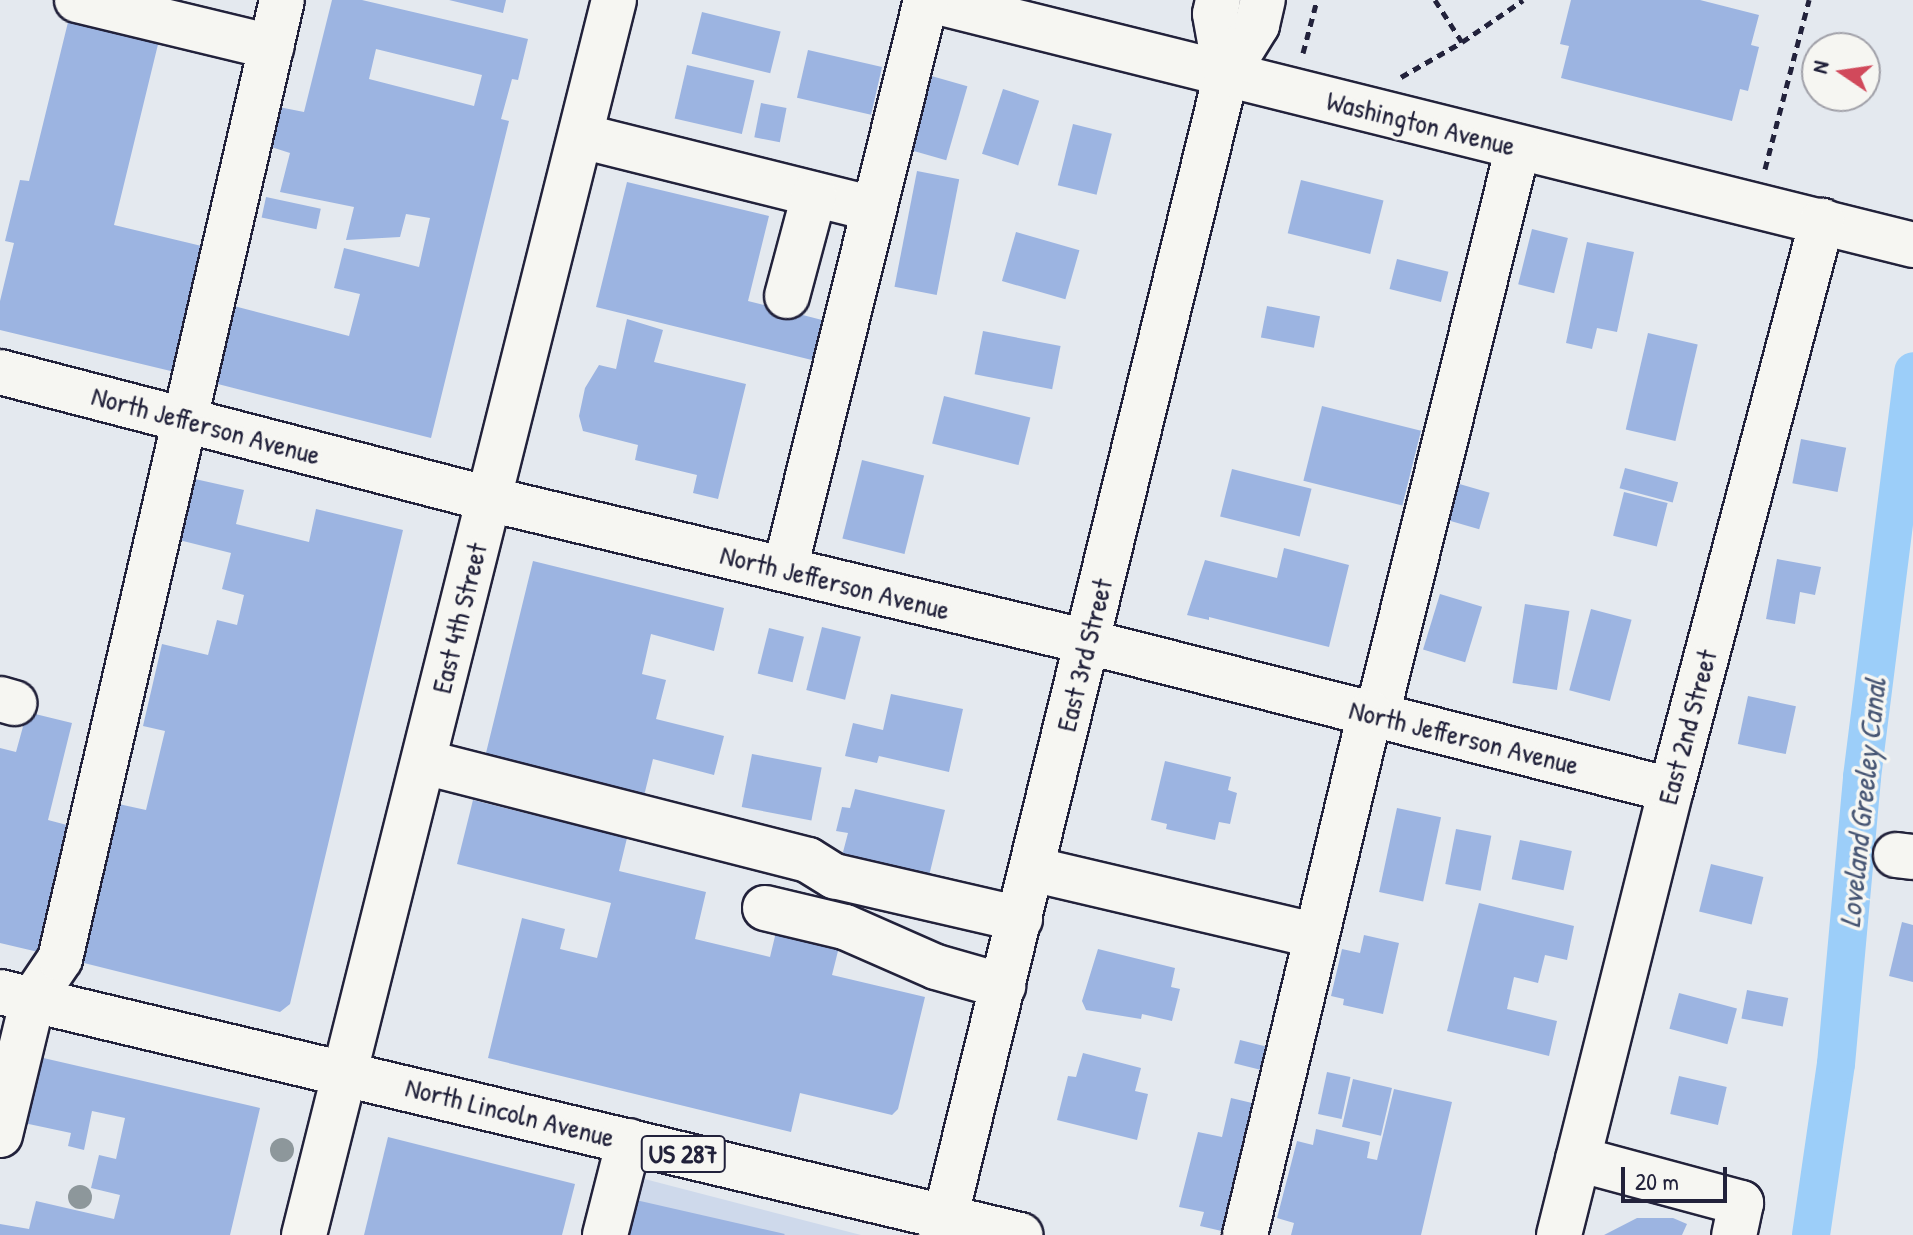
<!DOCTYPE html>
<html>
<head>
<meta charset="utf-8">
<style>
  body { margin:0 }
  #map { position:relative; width:1913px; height:1235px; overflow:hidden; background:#e4e9ef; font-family:"Patrick Hand",sans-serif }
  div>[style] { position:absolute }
  .built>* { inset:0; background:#ced9eb }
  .canal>* { height:38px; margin:-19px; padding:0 19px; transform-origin:19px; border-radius:19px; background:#9ccef9 }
  .building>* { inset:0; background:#9cb4e1; transform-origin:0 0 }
  .path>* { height:5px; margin-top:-2.5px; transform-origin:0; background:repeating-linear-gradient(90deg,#22223b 0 8px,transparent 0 14px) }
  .roads { filter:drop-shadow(2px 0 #22223b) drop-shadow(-2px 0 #22223b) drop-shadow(0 2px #22223b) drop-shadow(0 -2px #22223b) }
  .minor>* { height:44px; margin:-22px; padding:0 22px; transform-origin:22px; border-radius:22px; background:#f6f6f2 }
  .highway>* { height:44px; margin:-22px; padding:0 22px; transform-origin:22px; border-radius:22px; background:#f6f6f2 }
  .trees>* { width:24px; height:24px; margin:-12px; border-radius:50%; background:#8d979b }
  span { translate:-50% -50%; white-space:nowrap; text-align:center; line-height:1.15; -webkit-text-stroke:7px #f6f6f2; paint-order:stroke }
  .shield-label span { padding:2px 6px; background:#f6f6f2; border:2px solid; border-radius:6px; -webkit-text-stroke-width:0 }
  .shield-label { font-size:26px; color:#22223b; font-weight:700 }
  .street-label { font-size:28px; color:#22223b }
  .water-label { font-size:30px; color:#475674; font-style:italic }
  .north { position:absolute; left:1801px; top:32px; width:80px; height:80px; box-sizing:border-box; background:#f6f6f2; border:2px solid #a1a1a9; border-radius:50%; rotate:283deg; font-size:22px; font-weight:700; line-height:32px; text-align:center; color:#22223b }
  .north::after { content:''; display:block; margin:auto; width:28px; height:36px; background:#d1495b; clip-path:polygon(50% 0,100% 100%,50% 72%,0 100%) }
  .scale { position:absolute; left:1621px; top:1167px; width:106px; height:36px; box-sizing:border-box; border:4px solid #22223b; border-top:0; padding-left:10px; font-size:24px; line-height:28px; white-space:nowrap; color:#22223b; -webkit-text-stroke:6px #f6f6f2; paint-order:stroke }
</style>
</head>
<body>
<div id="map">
  <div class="built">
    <div style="clip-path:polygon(633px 1176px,861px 1235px,619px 1235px)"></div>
  </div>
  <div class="canal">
    <div style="left:1811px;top:1235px;width:173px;rotate:-81.7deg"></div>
    <div style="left:1836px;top:1064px;width:288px;rotate:-84.8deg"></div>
    <div style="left:1862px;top:777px;width:409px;rotate:-82.8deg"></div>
  </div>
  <div class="building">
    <div style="clip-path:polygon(evenodd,332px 0,362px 0,528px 39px,518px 80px,512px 79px,501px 119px,509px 121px,431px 438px,210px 382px,230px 305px,349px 336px,360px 294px,334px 288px,344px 248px,419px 267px,430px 218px,406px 214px,400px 237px,346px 240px,354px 207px,280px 192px,290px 153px,268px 146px,279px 107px,304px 112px,332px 0,376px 49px,482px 75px,474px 106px,369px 79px,376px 49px)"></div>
    <div style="clip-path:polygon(449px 0,506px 0,503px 13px)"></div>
    <div style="clip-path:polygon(1571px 0,1700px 0,1759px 15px,1751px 45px,1759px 47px,1748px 91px,1740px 89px,1732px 121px,1561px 78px,1569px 46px,1560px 44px)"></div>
    <div style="clip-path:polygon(71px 10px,161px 32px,114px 225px,210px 248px,179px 373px,0 330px,0 301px,14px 243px,5px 241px,20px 180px,29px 181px)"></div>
    <div style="left:702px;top:12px;width:81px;height:43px;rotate:14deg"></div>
    <div style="left:808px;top:50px;width:76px;height:49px;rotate:13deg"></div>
    <div style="left:687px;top:65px;width:69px;height:55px;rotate:13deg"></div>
    <div style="left:928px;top:75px;width:41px;height:77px;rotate:16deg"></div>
    <div style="left:1003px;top:89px;width:38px;height:68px;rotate:18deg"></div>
    <div style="left:761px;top:103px;width:26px;height:35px;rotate:11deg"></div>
    <div style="left:1073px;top:124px;width:40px;height:63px;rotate:14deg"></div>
    <div style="left:917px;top:171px;width:43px;height:118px;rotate:11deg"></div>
    <div style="left:1301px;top:180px;width:85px;height:55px;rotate:14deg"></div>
    <div style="clip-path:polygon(627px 182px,769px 216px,748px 301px,826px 321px,816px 361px,596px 307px)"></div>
    <div style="left:266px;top:197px;width:56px;height:21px;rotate:12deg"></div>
    <div style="left:1532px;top:229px;width:37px;height:57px;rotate:14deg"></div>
    <div style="left:1016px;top:232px;width:66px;height:51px;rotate:16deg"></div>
    <div style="clip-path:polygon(1587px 242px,1634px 252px,1617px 332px,1597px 328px,1592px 349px,1566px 343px)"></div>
    <div style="left:1397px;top:259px;width:53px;height:31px;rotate:14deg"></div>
    <div style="left:1267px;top:306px;width:54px;height:32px;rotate:11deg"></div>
    <div style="clip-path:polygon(627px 319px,663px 330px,654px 362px,746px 384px,718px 499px,693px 493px,697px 475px,635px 460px,638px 445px,583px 431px,579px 416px,585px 388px,599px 365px,616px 369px)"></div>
    <div style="left:983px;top:331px;width:79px;height:44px;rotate:11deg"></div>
    <div style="left:1648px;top:333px;width:51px;height:99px;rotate:13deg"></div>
    <div style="left:944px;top:396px;width:89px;height:49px;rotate:14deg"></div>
    <div style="left:1322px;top:406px;width:102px;height:77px;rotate:14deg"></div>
    <div style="left:1801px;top:439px;width:46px;height:45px;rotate:11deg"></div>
    <div style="left:862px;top:460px;width:64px;height:81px;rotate:14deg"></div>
    <div style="left:1625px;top:468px;width:55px;height:21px;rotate:15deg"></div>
    <div style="left:1232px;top:469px;width:82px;height:49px;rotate:14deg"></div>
    <div style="clip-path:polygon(195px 479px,244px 490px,236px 524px,309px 542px,316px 509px,403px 530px,290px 1004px,280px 1012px,76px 961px,114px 803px,146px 810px,165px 731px,143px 726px,162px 644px,208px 655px,217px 620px,237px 625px,244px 595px,222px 589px,231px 553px,179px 540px)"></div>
    <div style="left:1456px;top:483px;width:35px;height:38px;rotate:16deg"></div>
    <div style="left:1624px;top:492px;width:45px;height:45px;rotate:14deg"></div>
    <div style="clip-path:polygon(1284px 548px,1349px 565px,1329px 647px,1209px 617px,1209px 620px,1187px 615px,1205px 560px,1277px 578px)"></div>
    <div style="clip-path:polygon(1777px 559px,1821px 567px,1815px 595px,1800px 592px,1795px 624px,1766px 619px)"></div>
    <div style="clip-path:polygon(533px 561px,724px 608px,714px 651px,651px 634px,642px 674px,666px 680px,656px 719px,724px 736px,714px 775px,653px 759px,644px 796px,485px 757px)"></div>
    <div style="left:1440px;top:594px;width:44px;height:58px;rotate:17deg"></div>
    <div style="left:1525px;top:604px;width:45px;height:80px;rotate:9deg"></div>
    <div style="left:1591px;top:609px;width:42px;height:84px;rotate:15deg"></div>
    <div style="left:822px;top:627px;width:40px;height:65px;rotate:14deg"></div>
    <div style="left:769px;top:628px;width:36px;height:47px;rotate:14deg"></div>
    <div style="clip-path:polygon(891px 694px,963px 709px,949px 772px,879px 756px,877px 763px,845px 756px,853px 723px,883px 730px)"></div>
    <div style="left:1748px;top:696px;width:49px;height:49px;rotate:12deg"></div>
    <div style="clip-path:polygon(27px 712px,72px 723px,48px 820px,82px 829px,51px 955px,0 943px,0 748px,16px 752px)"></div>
    <div style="left:752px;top:754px;width:71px;height:54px;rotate:11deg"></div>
    <div style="clip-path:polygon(1165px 761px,1231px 777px,1228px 790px,1237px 793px,1230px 824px,1219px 822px,1215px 840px,1166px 829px,1167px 824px,1151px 820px)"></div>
    <div style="clip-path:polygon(855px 789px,945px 810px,929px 876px,842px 856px,848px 833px,836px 831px,842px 807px,850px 808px)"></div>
    <div style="clip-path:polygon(473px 800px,627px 838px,619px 871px,706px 892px,695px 939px,770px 957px,776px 932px,839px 947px,832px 975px,925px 997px,898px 1109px,892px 1115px,800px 1093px,791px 1132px,488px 1058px,522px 918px,565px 929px,560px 949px,597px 958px,611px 903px,457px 864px)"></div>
    <div style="left:1397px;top:808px;width:45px;height:86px;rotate:12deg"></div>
    <div style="left:1456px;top:829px;width:36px;height:56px;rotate:11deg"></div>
    <div style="left:1520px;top:840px;width:53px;height:40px;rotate:12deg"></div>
    <div style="left:1711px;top:864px;width:54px;height:49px;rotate:14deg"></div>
    <div style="clip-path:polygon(1479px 903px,1574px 926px,1567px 960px,1545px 955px,1538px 983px,1514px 977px,1507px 1009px,1557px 1021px,1549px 1056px,1447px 1031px)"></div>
    <div style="clip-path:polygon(1902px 922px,1913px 925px,1913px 982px,1889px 976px)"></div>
    <div style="clip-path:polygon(1364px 935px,1399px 943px,1383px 1014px,1343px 1005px,1344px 999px,1331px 996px,1342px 949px,1360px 953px)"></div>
    <div style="clip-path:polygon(1098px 949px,1175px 968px,1171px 987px,1180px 989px,1172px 1021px,1142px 1014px,1141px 1019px,1086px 1010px,1082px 1001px)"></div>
    <div style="left:1747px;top:990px;width:42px;height:29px;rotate:11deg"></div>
    <div style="left:1679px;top:993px;width:60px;height:37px;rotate:15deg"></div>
    <div style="left:1240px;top:1040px;width:32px;height:24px;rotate:14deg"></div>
    <div style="clip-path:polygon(1083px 1053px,1141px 1068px,1135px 1091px,1148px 1094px,1137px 1140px,1057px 1120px,1068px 1076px,1076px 1077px)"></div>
    <div style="clip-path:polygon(39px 1057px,260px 1108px,230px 1235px,0 1235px,0 1224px,29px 1229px,36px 1201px,114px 1219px,120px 1195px,91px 1188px,99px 1155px,116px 1159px,125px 1118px,92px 1111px,84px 1150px,68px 1146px,71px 1133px,24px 1123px)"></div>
    <div style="left:1327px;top:1072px;width:24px;height:43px;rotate:12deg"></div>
    <div style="left:1679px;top:1076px;width:49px;height:39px;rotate:13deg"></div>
    <div style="left:1353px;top:1079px;width:40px;height:49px;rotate:13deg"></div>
    <div style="clip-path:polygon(1394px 1089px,1452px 1102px,1421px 1235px,1291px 1235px,1294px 1223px,1277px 1218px,1297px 1141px,1313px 1145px,1316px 1129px,1370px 1142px,1367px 1158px,1377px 1160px)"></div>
    <div style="clip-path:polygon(1231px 1098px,1269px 1107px,1239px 1235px,1200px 1226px,1204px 1212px,1179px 1207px,1198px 1132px,1222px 1137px)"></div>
    <div style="clip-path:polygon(388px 1137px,575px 1184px,562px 1235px,364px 1235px)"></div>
    <div style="clip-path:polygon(627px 1198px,785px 1234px,784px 1235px,618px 1235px)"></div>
    <div style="clip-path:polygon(1637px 1218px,1673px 1218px,1687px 1224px,1682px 1235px,1604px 1235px)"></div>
  </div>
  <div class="path">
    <div style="left:1462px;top:42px;width:74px;rotate:-34.5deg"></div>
    <div style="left:1303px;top:53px;width:55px;rotate:-75.2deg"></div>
    <div style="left:1401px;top:77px;width:70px;rotate:-29.8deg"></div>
    <div style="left:1462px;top:42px;width:50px;rotate:-122.7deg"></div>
    <div style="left:1765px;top:169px;width:175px;rotate:-75.4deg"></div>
  </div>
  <div class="roads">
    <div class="minor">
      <div style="left:77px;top:0;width:200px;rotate:13.6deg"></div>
      <div style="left:929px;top:0;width:1014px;rotate:13.98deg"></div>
      <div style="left:1218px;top:0;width:14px;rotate:102deg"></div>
      <div style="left:1215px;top:14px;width:62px;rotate:79.8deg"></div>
      <div style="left:581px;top:136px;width:302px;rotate:14deg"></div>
      <div style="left:787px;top:296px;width:105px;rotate:-75deg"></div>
      <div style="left:0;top:372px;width:505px;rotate:14.56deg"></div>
      <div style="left:489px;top:499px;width:616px;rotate:13.43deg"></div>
      <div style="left:1088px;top:642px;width:601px;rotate:14.24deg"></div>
      <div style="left:785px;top:569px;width:586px;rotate:-76.08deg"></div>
      <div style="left:0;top:699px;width:15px;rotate:16deg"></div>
      <div style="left:1377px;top:715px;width:585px;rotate:-76.06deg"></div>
      <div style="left:424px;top:762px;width:396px;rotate:14.3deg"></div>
      <div style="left:808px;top:860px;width:31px;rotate:32deg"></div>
      <div style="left:834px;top:876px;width:191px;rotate:13deg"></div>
      <div style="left:1896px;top:855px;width:17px;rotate:7deg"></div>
      <div style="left:1032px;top:869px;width:290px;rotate:13.2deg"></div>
      <div style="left:765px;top:908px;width:82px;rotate:13.4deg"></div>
      <div style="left:845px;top:927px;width:99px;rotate:23.7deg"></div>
      <div style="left:936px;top:967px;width:70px;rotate:15.8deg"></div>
      <div style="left:0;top:1135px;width:140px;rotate:-76.4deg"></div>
      <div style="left:33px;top:999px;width:48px;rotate:-56deg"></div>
      <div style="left:60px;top:959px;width:984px;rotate:-76.97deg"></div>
      <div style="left:1578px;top:1159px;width:169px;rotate:15.1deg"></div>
      <div style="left:1741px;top:1203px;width:33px;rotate:102deg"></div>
      <div style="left:304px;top:1235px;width:1273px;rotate:-75.91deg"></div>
      <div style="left:605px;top:1235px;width:97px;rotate:-75.7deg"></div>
      <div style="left:941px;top:1235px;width:1194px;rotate:-76.2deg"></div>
      <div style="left:1226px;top:75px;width:59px;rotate:-58.2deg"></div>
      <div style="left:1257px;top:25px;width:26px;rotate:-77deg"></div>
      <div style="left:1245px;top:1235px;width:537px;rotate:-76.53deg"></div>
      <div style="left:1559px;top:1235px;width:459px;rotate:-75.9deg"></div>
      <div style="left:1671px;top:790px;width:589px;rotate:-75.14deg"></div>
    </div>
    <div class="highway">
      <div style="left:0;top:992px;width:1049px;rotate:13.4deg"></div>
    </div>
  </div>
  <div class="trees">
    <div style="left:282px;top:1150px"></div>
    <div style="left:80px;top:1197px"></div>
  </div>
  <div class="shield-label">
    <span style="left:683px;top:1154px">US 287</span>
  </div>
  <div class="street-label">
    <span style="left:1421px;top:123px;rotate:14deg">Washington Avenue</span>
    <span style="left:206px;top:425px;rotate:15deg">North Jefferson Avenue</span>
    <span style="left:835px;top:582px;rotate:14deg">North Jefferson Avenue</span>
    <span style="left:459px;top:618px;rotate:-76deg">East 4th Street</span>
    <span style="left:1084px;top:655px;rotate:-76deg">East 3rd Street</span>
    <span style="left:1687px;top:727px;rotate:-75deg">East 2nd Street</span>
    <span style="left:1464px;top:737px;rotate:14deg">North Jefferson Avenue</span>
    <span style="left:510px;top:1112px;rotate:14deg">North Lincoln Avenue</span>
  </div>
  <div class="water-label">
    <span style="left:1862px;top:803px;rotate:-84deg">Loveland Greeley Canal</span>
  </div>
  <div class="north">N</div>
  <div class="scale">20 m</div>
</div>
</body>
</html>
